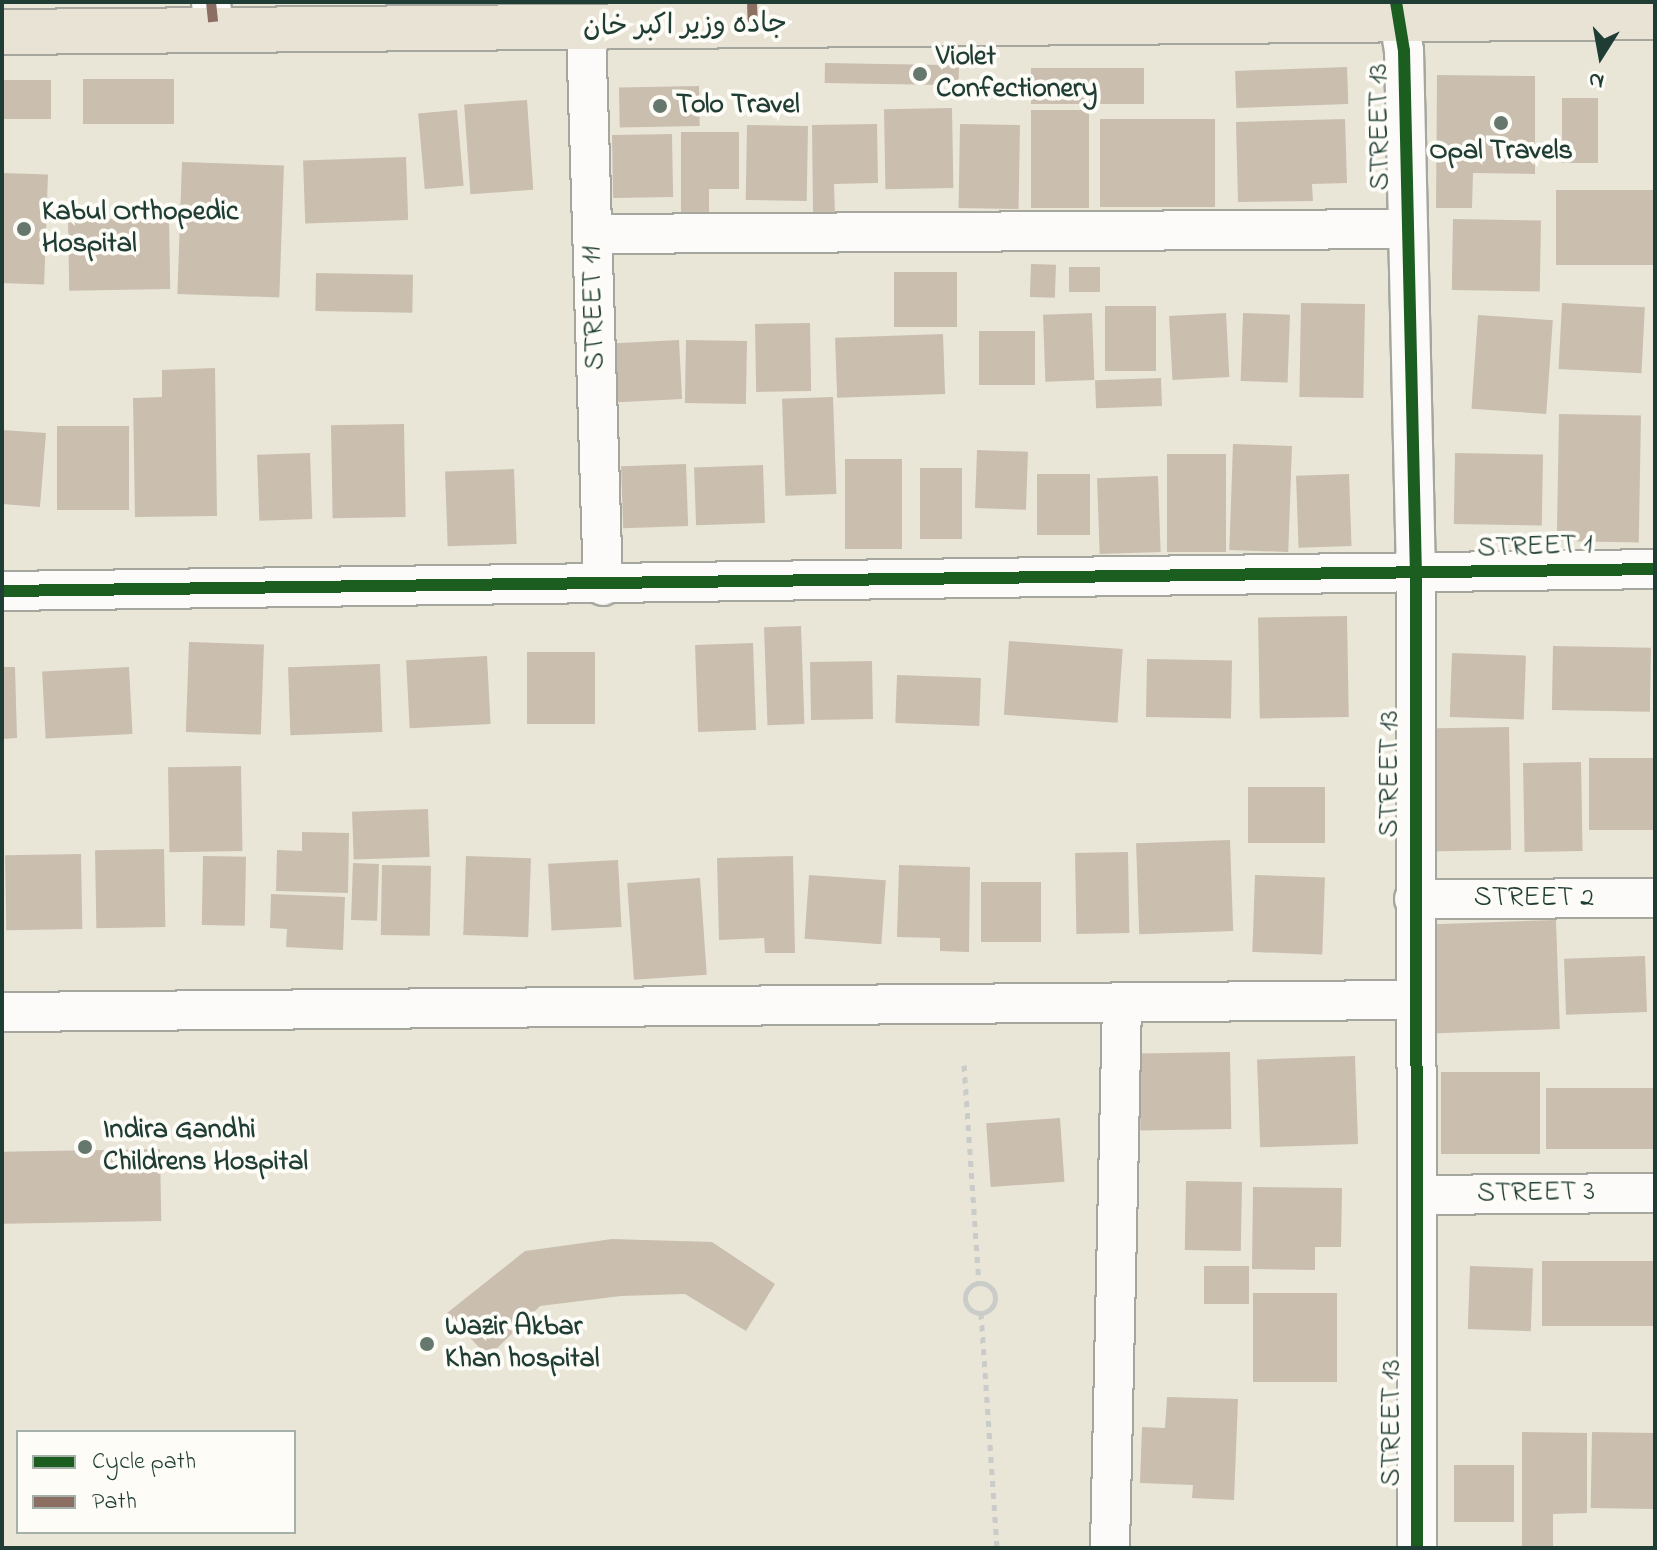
<!DOCTYPE html>
<html>
<head>
<meta charset="utf-8">
<style>
  body { margin:0 }
  #map { position:relative; width:1657px; height:1550px; overflow:hidden; background:#e9e6d8; font-family:"Indie Flower","Playpen Sans Arabic",sans-serif }
  div>[style] { position:absolute }
  .building>* { inset:0; background:#cabeaf; transform-origin:0 0 }
  .path>* { height:5px; margin-top:-2.5px; transform-origin:0; background:repeating-linear-gradient(90deg,#caccc9 0 6px,transparent 0 12px) }
  .path>.ring { margin:-2.5px; padding:0; box-sizing:content-box; background:none; border:5px solid #caccc9; border-radius:50% }
  .roads { filter:drop-shadow(2px 0 #a5a79e) drop-shadow(-2px 0 #a5a79e) drop-shadow(0 2px #a5a79e) drop-shadow(0 -2px #a5a79e) }
  .minor>* { height:38px; margin:-19px; padding:0 19px; transform-origin:19px; border-radius:19px; background:#fcfbf9 }
  .major>* { height:44px; margin:-22px; padding:0 22px; transform-origin:22px; border-radius:22px; background:#e9e3d6 }
  .quiet>* { height:10px; margin-top:-5px; transform-origin:0; background:repeating-linear-gradient(90deg,#8d6e63 0 20px,transparent 0 30px) }
  .cycleway>* { height:12px; margin:-6px; padding:0 6px; transform-origin:6px; border-radius:6px; background:#1b5e20 }
  .dots>* { width:22px; height:22px; translate:-50% -50%; box-sizing:border-box; border:4px solid #fdfcf7; border-radius:50% }
  span { translate:-50% -50%; white-space:nowrap; text-align:center; line-height:1.15; -webkit-text-stroke:8px #fdfcf7; paint-order:stroke }
  .street-label { font-size:28px; color:#1f3d34 }
  .poi-label { font-size:28px; color:#1f3d34; font-weight:700 }
  .left { translate:0 -50%; text-align:left }
  .frame { position:absolute; inset:0; border:4px solid #1f3d34; pointer-events:none }
  .legend { position:absolute; left:16px; top:1430px; width:280px; height:104px; box-sizing:border-box; background:#fdfcf7; border:2px solid #a4b0a9; margin:0; padding:10px 14px; list-style:none; font-size:24px; color:#1f3d34 }
  .legend li { display:flex; align-items:center; gap:16px; height:40px }
  .legend b { width:40px; border:2px solid #a4b0a9 }
  .north { position:absolute; left:1561px; top:16px; width:80px; height:80px; -webkit-text-stroke:6px #fdfcf7; paint-order:stroke; rotate:191deg; font-size:22px; font-weight:700; line-height:32px; text-align:center; color:#1f3d34 }
  .north::after { content:''; display:block; margin:auto; width:28px; height:36px; background:#1f3d34; clip-path:polygon(50% 0,100% 100%,50% 72%,0 100%) }
</style>
</head>
<body>
<div id="map">
  <div class="building">
    <div style="left:825px;top:63px;width:134px;height:20px;rotate:1deg"></div>
    <div style="left:1347px;top:67px;width:37px;height:112px;rotate:88deg"></div>
    <div style="left:1031px;top:68px;width:113px;height:36px"></div>
    <div style="clip-path:polygon(1437px 75px,1535px 76px,1535px 174px,1473px 173px,1472px 208px,1436px 208px)"></div>
    <div style="left:83px;top:79px;width:91px;height:45px"></div>
    <div style="left:2px;top:80px;width:49px;height:39px"></div>
    <div style="left:699px;top:86px;width:40px;height:80px;rotate:89deg"></div>
    <div style="left:1598px;top:98px;width:65px;height:36px;rotate:90deg"></div>
    <div style="left:527px;top:100px;width:90px;height:63px;rotate:86deg"></div>
    <div style="left:952px;top:108px;width:80px;height:68px;rotate:89deg"></div>
    <div style="left:457px;top:110px;width:76px;height:39px;rotate:85deg"></div>
    <div style="left:1031px;top:110px;width:58px;height:98px"></div>
    <div style="left:1100px;top:119px;width:115px;height:88px"></div>
    <div style="clip-path:polygon(1345px 119px,1347px 183px,1312px 184px,1313px 201px,1238px 202px,1236px 122px)"></div>
    <div style="clip-path:polygon(877px 124px,878px 183px,834px 184px,835px 213px,813px 213px,812px 125px)"></div>
    <div style="left:960px;top:124px;width:60px;height:84px;rotate:1deg"></div>
    <div style="left:747px;top:125px;width:61px;height:75px;rotate:1deg"></div>
    <div style="clip-path:polygon(681px 132px,739px 132px,739px 189px,709px 189px,709px 213px,681px 213px)"></div>
    <div style="left:672px;top:134px;width:63px;height:60px;rotate:89deg"></div>
    <div style="left:406px;top:157px;width:63px;height:103px;rotate:88deg"></div>
    <div style="left:182px;top:162px;width:102px;height:132px;rotate:2deg"></div>
    <div style="left:2px;top:173px;width:46px;height:110px;rotate:2deg"></div>
    <div style="left:1655px;top:190px;width:75px;height:99px;rotate:90deg"></div>
    <div style="left:169px;top:218px;width:71px;height:101px;rotate:89deg"></div>
    <div style="left:1453px;top:219px;width:88px;height:71px;rotate:1deg"></div>
    <div style="left:1031px;top:264px;width:25px;height:33px;rotate:2deg"></div>
    <div style="left:1100px;top:267px;width:25px;height:31px;rotate:90deg"></div>
    <div style="left:957px;top:272px;width:55px;height:63px;rotate:90deg"></div>
    <div style="left:316px;top:273px;width:97px;height:38px;rotate:1deg"></div>
    <div style="left:1301px;top:303px;width:64px;height:94px;rotate:1deg"></div>
    <div style="left:1562px;top:303px;width:83px;height:66px;rotate:3deg"></div>
    <div style="left:1105px;top:306px;width:51px;height:65px"></div>
    <div style="left:1092px;top:313px;width:67px;height:49px;rotate:88deg"></div>
    <div style="left:1226px;top:313px;width:64px;height:57px;rotate:87deg"></div>
    <div style="left:1243px;top:313px;width:47px;height:68px;rotate:2deg"></div>
    <div style="left:1478px;top:315px;width:75px;height:94px;rotate:4deg"></div>
    <div style="left:810px;top:323px;width:68px;height:55px;rotate:89deg"></div>
    <div style="left:979px;top:331px;width:56px;height:54px"></div>
    <div style="left:943px;top:334px;width:60px;height:108px;rotate:88deg"></div>
    <div style="left:679px;top:340px;width:59px;height:64px;rotate:87deg"></div>
    <div style="left:686px;top:340px;width:61px;height:63px;rotate:1deg"></div>
    <div style="clip-path:polygon(215px 368px,217px 516px,135px 517px,133px 398px,162px 397px,162px 370px)"></div>
    <div style="left:1161px;top:378px;width:28px;height:66px;rotate:88deg"></div>
    <div style="left:833px;top:397px;width:97px;height:51px;rotate:88deg"></div>
    <div style="left:1559px;top:414px;width:82px;height:127px;rotate:1deg"></div>
    <div style="left:404px;top:424px;width:93px;height:73px;rotate:89deg"></div>
    <div style="left:57px;top:426px;width:72px;height:84px"></div>
    <div style="clip-path:polygon(2px 430px,46px 433px,40px 507px,2px 504px)"></div>
    <div style="left:1233px;top:444px;width:59px;height:106px;rotate:2deg"></div>
    <div style="left:977px;top:450px;width:51px;height:58px;rotate:2deg"></div>
    <div style="left:310px;top:453px;width:66px;height:53px;rotate:88deg"></div>
    <div style="left:1455px;top:453px;width:88px;height:71px;rotate:1deg"></div>
    <div style="left:1167px;top:454px;width:59px;height:98px"></div>
    <div style="left:845px;top:459px;width:57px;height:90px"></div>
    <div style="left:686px;top:464px;width:62px;height:65px;rotate:88deg"></div>
    <div style="left:763px;top:465px;width:58px;height:69px;rotate:88deg"></div>
    <div style="left:920px;top:468px;width:42px;height:71px"></div>
    <div style="left:514px;top:469px;width:75px;height:69px;rotate:88deg"></div>
    <div style="left:1090px;top:474px;width:61px;height:53px;rotate:90deg"></div>
    <div style="left:1349px;top:474px;width:72px;height:53px;rotate:88deg"></div>
    <div style="left:1158px;top:476px;width:76px;height:61px;rotate:88deg"></div>
    <div style="left:1347px;top:616px;width:101px;height:89px;rotate:89deg"></div>
    <div style="left:801px;top:626px;width:98px;height:37px;rotate:88deg"></div>
    <div style="left:1009px;top:641px;width:114px;height:74px;rotate:4deg"></div>
    <div style="left:189px;top:642px;width:75px;height:90px;rotate:2deg"></div>
    <div style="left:753px;top:643px;width:87px;height:58px;rotate:88deg"></div>
    <div style="left:1553px;top:646px;width:98px;height:64px;rotate:1deg"></div>
    <div style="left:527px;top:652px;width:68px;height:72px"></div>
    <div style="left:1452px;top:653px;width:74px;height:64px;rotate:2deg"></div>
    <div style="left:487px;top:656px;width:68px;height:81px;rotate:87deg"></div>
    <div style="left:1147px;top:659px;width:85px;height:58px;rotate:1deg"></div>
    <div style="left:872px;top:661px;width:58px;height:62px;rotate:89deg"></div>
    <div style="left:380px;top:664px;width:68px;height:92px;rotate:88deg"></div>
    <div style="clip-path:polygon(2px 667px,15px 667px,17px 738px,2px 739px)"></div>
    <div style="left:129px;top:667px;width:67px;height:87px;rotate:87deg"></div>
    <div style="left:897px;top:675px;width:84px;height:48px;rotate:2deg"></div>
    <div style="left:1509px;top:727px;width:123px;height:85px;rotate:89deg"></div>
    <div style="left:1655px;top:758px;width:72px;height:66px;rotate:90deg"></div>
    <div style="left:1581px;top:762px;width:89px;height:58px;rotate:89deg"></div>
    <div style="left:241px;top:766px;width:85px;height:73px;rotate:89deg"></div>
    <div style="left:1248px;top:787px;width:77px;height:56px"></div>
    <div style="left:428px;top:809px;width:48px;height:76px;rotate:88deg"></div>
    <div style="clip-path:polygon(302px 832px,349px 833px,348px 893px,276px 891px,277px 850px,302px 851px)"></div>
    <div style="left:1230px;top:840px;width:91px;height:94px;rotate:88deg"></div>
    <div style="left:164px;top:849px;width:78px;height:69px;rotate:89deg"></div>
    <div style="left:1128px;top:852px;width:81px;height:53px;rotate:89deg"></div>
    <div style="left:81px;top:854px;width:75px;height:76px;rotate:89deg"></div>
    <div style="left:203px;top:856px;width:43px;height:69px;rotate:1deg"></div>
    <div style="left:466px;top:856px;width:65px;height:79px;rotate:2deg"></div>
    <div style="clip-path:polygon(793px 856px,795px 953px,765px 953px,764px 938px,719px 940px,717px 858px)"></div>
    <div style="left:618px;top:860px;width:67px;height:70px;rotate:87deg"></div>
    <div style="left:353px;top:863px;width:26px;height:57px;rotate:2deg"></div>
    <div style="left:382px;top:865px;width:49px;height:70px;rotate:1deg"></div>
    <div style="clip-path:polygon(899px 865px,970px 867px,969px 952px,940px 951px,940px 938px,897px 937px)"></div>
    <div style="left:809px;top:875px;width:77px;height:64px;rotate:4deg"></div>
    <div style="left:1255px;top:875px;width:70px;height:77px;rotate:2deg"></div>
    <div style="left:700px;top:878px;width:97px;height:73px;rotate:86deg"></div>
    <div style="left:981px;top:882px;width:60px;height:60px"></div>
    <div style="clip-path:polygon(271px 894px,345px 897px,343px 950px,286px 947px,287px 929px,270px 928px)"></div>
    <div style="left:1556px;top:920px;width:109px;height:128px;rotate:88deg"></div>
    <div style="left:1645px;top:956px;width:56px;height:81px;rotate:88deg"></div>
    <div style="left:1230px;top:1052px;width:77px;height:91px;rotate:89deg"></div>
    <div style="left:1355px;top:1056px;width:88px;height:98px;rotate:88deg"></div>
    <div style="left:1441px;top:1072px;width:99px;height:82px"></div>
    <div style="left:1655px;top:1088px;width:61px;height:109px;rotate:90deg"></div>
    <div style="left:1060px;top:1118px;width:64px;height:74px;rotate:86deg"></div>
    <div style="left:160px;top:1149px;width:72px;height:158px;rotate:89deg"></div>
    <div style="left:1186px;top:1181px;width:56px;height:69px;rotate:1deg"></div>
    <div style="clip-path:polygon(1253px 1187px,1342px 1188px,1341px 1247px,1315px 1247px,1315px 1270px,1252px 1269px)"></div>
    <div style="clip-path:polygon(612px 1239px,712px 1242px,775px 1284px,746px 1331px,685px 1294px,621px 1296px,540px 1306px,488px 1357px,447px 1313px,525px 1251px)"></div>
    <div style="left:1655px;top:1261px;width:65px;height:113px;rotate:90deg"></div>
    <div style="left:1204px;top:1266px;width:45px;height:38px"></div>
    <div style="left:1470px;top:1266px;width:63px;height:63px;rotate:2deg"></div>
    <div style="left:1337px;top:1293px;width:89px;height:84px;rotate:90deg"></div>
    <div style="clip-path:polygon(1167px 1397px,1238px 1399px,1234px 1500px,1192px 1498px,1193px 1485px,1140px 1483px,1142px 1427px,1165px 1428px)"></div>
    <div style="clip-path:polygon(1522px 1432px,1587px 1433px,1587px 1513px,1553px 1514px,1553px 1548px,1522px 1547px)"></div>
    <div style="left:1592px;top:1432px;width:63px;height:76px;rotate:1deg"></div>
    <div style="left:1454px;top:1465px;width:60px;height:57px"></div>
  </div>
  <div class="path">
    <div style="left:964px;top:1065px;width:219px;rotate:86.1deg"></div>
    <div class="ring" style="left:965px;top:1283px;width:25px;height:25px"></div>
    <div style="left:981px;top:1313px;width:236px;rotate:86.1deg"></div>
  </div>
  <div class="roads">
    <div class="minor">
      <div style="left:211px;top:2px;width:29px;rotate:84deg"></div>
      <div style="left:1396px;top:2px;width:50px;rotate:80.7deg"></div>
      <div style="left:1404px;top:51px;width:524px;rotate:88.69deg"></div>
      <div style="left:1416px;top:575px;width:973px;rotate:89.94deg"></div>
      <div style="left:586px;top:30px;width:556px;rotate:88.25deg"></div>
      <div style="left:593px;top:234px;width:815px;rotate:-0.35deg"></div>
      <div style="left:2px;top:591px;width:1653px;rotate:-0.76deg"></div>
      <div style="left:1414px;top:899px;width:241px;rotate:-0.2deg"></div>
      <div style="left:2px;top:1012px;width:1413px;rotate:-0.49deg"></div>
      <div style="left:1417px;top:1195px;width:238px;rotate:-0.5deg"></div>
      <div style="left:1110px;top:1548px;width:544px;rotate:-88.74deg"></div>
    </div>
    <div class="major">
      <div style="left:2px;top:32px;width:1653px;rotate:-0.52deg"></div>
    </div>
  </div>
  <div class="quiet">
    <div style="left:211px;top:2px;width:29px;rotate:84deg"></div>
    <div style="left:752px;top:2px;width:24px;rotate:88deg"></div>
  </div>
  <div class="cycleway">
    <div style="left:1396px;top:2px;width:50px;rotate:80.7deg"></div>
    <div style="left:1404px;top:51px;width:524px;rotate:88.69deg"></div>
    <div style="left:1416px;top:575px;width:973px;rotate:89.94deg"></div>
    <div style="left:2px;top:591px;width:1653px;rotate:-0.76deg"></div>
  </div>
  <div class="dots">
    <div style="left:920px;top:74px;background:#66786d"></div>
    <div style="left:660px;top:106px;background:#66786d"></div>
    <div style="left:1501px;top:123px;background:#66786d"></div>
    <div style="left:24px;top:229px;background:#66786d"></div>
    <div style="left:85px;top:1147px;background:#66786d"></div>
    <div style="left:427px;top:1344px;background:#66786d"></div>
  </div>
  <div class="street-label">
    <span style="left:685px;top:27px;rotate:-1deg">جاده وزیر اکبر خان</span>
    <span style="left:1381px;top:127px;rotate:-91deg">STREET 13</span>
    <span style="left:595px;top:308px;rotate:-92deg">STREET 11</span>
    <span style="left:1535px;top:548px;rotate:-2deg">STREET 1</span>
    <span style="left:1391px;top:774px;rotate:-90deg">STREET 13</span>
    <span style="left:1534px;top:899px">STREET 2</span>
    <span style="left:1536px;top:1194px;rotate:-1deg">STREET 3</span>
    <span style="left:1393px;top:1423px;rotate:-90deg">STREET 13</span>
  </div>
  <div class="poi-label">
    <span class="left" style="left:936px;top:74px">Violet<br>Confectionery</span>
    <span class="left" style="left:676px;top:106px">Tolo Travel</span>
    <span style="left:1501px;top:152px">Opal Travels</span>
    <span class="left" style="left:42px;top:229px">Kabul Orthopedic<br>Hospital</span>
    <span class="left" style="left:103px;top:1147px">Indira Gandhi<br>Childrens Hospital</span>
    <span class="left" style="left:445px;top:1344px">Wazir Akbar<br>Khan hospital</span>
  </div>
  <div class="frame"></div>
  <ul class="legend">
  <li><b style="height:10px;background:#1b5e20"></b>Cycle path</li>
  <li><b style="height:10px;background:#8d6e63"></b>Path</li>
  </ul>
  <div class="north">N</div>
</div>
</body>
</html>
